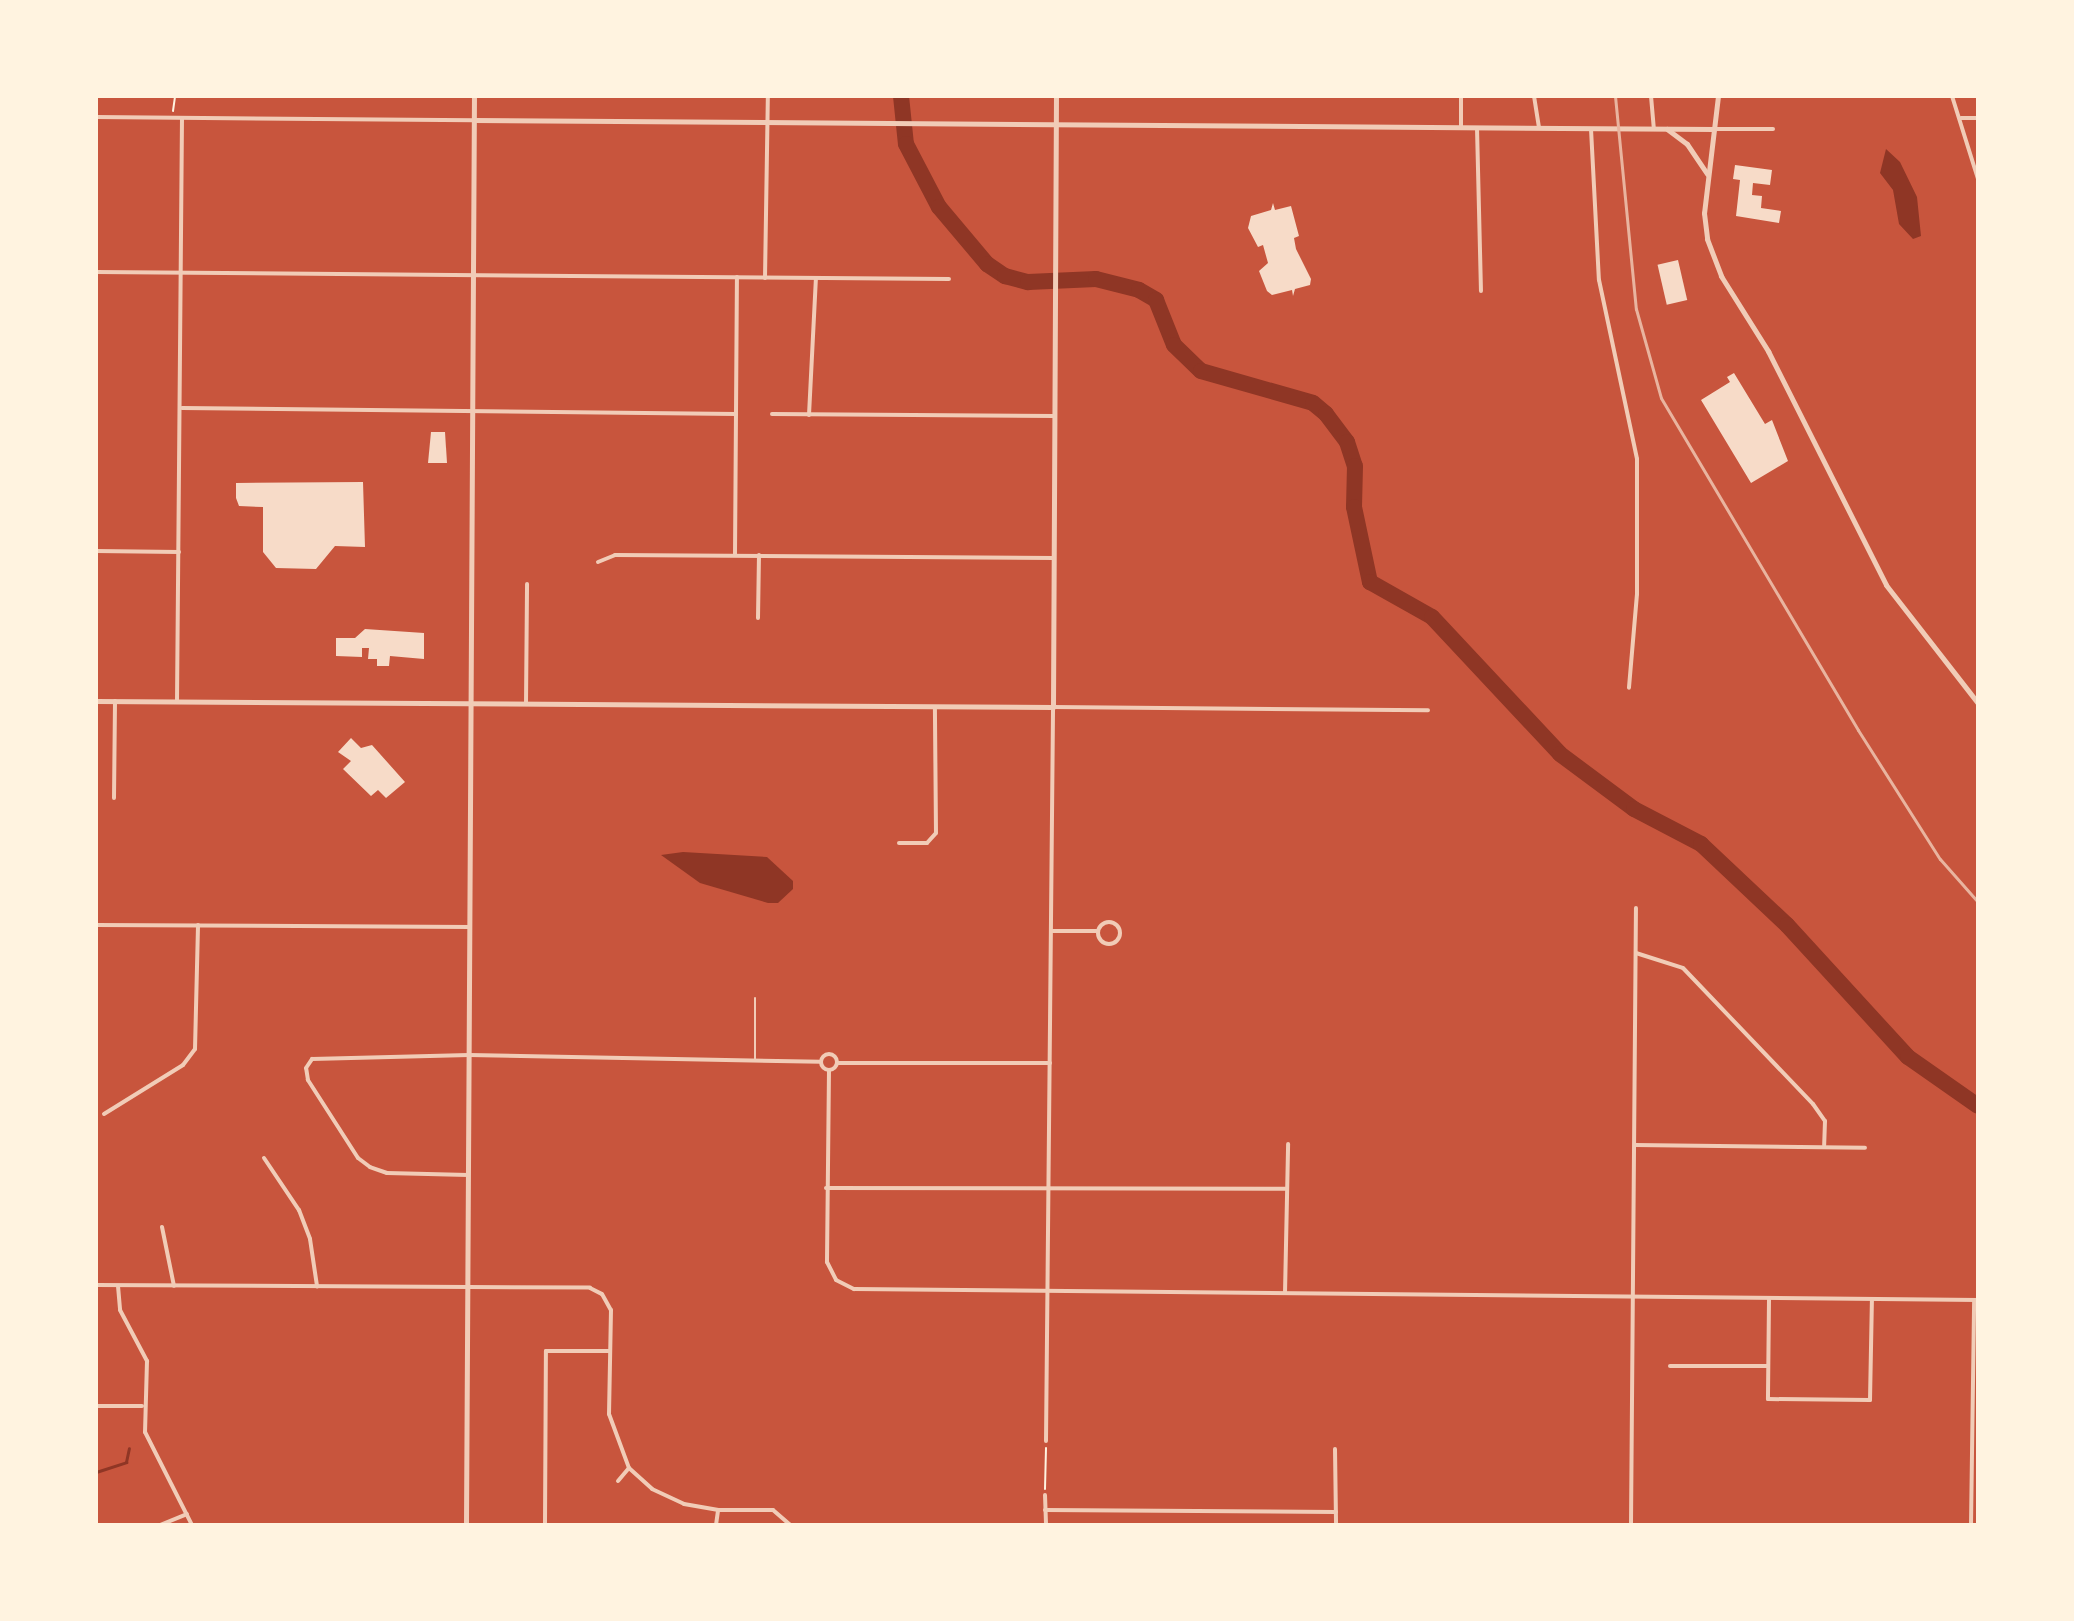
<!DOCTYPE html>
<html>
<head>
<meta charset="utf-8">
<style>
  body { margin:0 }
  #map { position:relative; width:2074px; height:1621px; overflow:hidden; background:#c8553d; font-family:Arial,sans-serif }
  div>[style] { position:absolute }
  .water>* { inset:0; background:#8f3625 }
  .stream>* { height:3px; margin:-1.5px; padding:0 1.5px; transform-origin:1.5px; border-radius:1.5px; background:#8f3625 }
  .river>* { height:16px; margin:-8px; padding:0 8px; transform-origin:8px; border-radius:8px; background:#8f3625 }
  .building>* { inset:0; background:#f7dbc8; transform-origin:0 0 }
  .path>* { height:2px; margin:-1px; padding:0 1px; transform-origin:1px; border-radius:1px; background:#fff3e0 }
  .service>* { height:2px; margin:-1px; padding:0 1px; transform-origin:1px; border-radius:1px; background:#f1ccb7 }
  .minor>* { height:4px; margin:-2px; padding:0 2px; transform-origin:2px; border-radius:2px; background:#f1ccb7 }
  .minor>.ring { margin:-2px; padding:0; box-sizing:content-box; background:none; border:4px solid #f1ccb7; border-radius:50% }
  .tertiary>* { height:5px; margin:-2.5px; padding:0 2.5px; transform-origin:2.5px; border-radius:2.5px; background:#f1ccb7 }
  .rail>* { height:3px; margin:-1.5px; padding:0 1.5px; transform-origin:1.5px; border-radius:1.5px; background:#e9b49f }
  span { translate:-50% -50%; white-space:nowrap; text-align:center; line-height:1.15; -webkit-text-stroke:6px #fff3e0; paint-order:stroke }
  .frame { position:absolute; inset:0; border:98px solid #fff3e0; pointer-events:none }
</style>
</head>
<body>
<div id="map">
  <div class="water">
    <div style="clip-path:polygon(1886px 149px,1900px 162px,1917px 197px,1921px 236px,1913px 239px,1899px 224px,1893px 190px,1880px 173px)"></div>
    <div style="clip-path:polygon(683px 852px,767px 857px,793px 881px,793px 889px,778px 903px,768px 903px,700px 883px,661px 855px)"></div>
  </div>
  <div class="stream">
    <div style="left:96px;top:1472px;width:32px;rotate:-18deg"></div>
    <div style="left:126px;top:1462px;width:14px;rotate:-78deg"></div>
  </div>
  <div class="river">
    <div style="left:901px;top:96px;width:48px;rotate:84.1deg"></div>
    <div style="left:906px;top:144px;width:71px;rotate:62.4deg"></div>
    <div style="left:939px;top:207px;width:75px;rotate:49.9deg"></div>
    <div style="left:987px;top:264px;width:22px;rotate:34deg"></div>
    <div style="left:1005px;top:276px;width:24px;rotate:15deg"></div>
    <div style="left:1028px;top:282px;width:68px;rotate:-2.5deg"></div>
    <div style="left:1096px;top:279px;width:44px;rotate:14.3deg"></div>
    <div style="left:1139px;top:290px;width:20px;rotate:30deg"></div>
    <div style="left:1156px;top:300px;width:48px;rotate:68.2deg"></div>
    <div style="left:1174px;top:345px;width:37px;rotate:44deg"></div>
    <div style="left:1201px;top:371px;width:116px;rotate:15.9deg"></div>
    <div style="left:1313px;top:403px;width:17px;rotate:40deg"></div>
    <div style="left:1326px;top:414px;width:35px;rotate:53deg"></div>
    <div style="left:1347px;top:442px;width:25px;rotate:72deg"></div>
    <div style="left:1355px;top:466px;width:41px;rotate:91.4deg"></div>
    <div style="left:1354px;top:507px;width:77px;rotate:78deg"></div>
    <div style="left:1370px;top:582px;width:71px;rotate:29.4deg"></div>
    <div style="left:1432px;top:617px;width:187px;rotate:46.9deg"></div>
    <div style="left:1560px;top:754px;width:92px;rotate:36.6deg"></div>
    <div style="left:1634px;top:809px;width:76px;rotate:27.6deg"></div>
    <div style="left:1701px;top:844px;width:118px;rotate:43.3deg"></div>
    <div style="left:1787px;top:925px;width:179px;rotate:47.5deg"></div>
    <div style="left:1908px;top:1057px;width:85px;rotate:35deg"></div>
  </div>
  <div class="building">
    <div style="clip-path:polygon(1735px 165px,1772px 170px,1770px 185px,1753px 183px,1752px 195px,1762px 196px,1761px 208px,1781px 211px,1779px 223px,1736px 216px,1740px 180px,1733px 179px)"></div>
    <div style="clip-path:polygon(1273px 203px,1275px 210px,1291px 206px,1299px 236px,1294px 238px,1296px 249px,1311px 279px,1310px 285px,1295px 289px,1293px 296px,1292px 290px,1272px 295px,1267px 291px,1259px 271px,1268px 263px,1263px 245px,1258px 247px,1248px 228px,1251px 216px,1271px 210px)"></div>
    <div style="left:1678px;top:260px;width:41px;height:21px;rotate:77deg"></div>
    <div style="clip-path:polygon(1734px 373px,1765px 424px,1772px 420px,1788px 461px,1751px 483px,1701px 400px,1730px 382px,1727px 377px)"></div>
    <div style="clip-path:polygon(431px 432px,445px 432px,447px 463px,428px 463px)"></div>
    <div style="clip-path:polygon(363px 482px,365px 547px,335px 546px,316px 569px,276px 568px,263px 552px,263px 507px,239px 506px,236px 498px,236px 483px)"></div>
    <div style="clip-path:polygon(365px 629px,424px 633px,424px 659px,390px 656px,389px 666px,377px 666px,377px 659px,368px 659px,369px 648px,362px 648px,362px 657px,336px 656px,336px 638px,355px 638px)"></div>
    <div style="clip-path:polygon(351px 738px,361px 748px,372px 745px,405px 782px,386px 798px,378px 790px,371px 796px,343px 769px,351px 761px,338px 752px)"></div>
  </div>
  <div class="path">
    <div style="left:173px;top:111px;width:15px;rotate:-82deg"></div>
    <div style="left:1045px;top:1489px;width:41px;rotate:-88.6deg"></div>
  </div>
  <div class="service">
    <div style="left:755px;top:998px;width:62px;rotate:90deg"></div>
  </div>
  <div class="minor">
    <div style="left:1461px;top:96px;width:32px;rotate:90deg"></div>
    <div style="left:1534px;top:96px;width:31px;rotate:81deg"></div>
    <div style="left:1651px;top:96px;width:32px;rotate:85deg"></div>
    <div style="left:1952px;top:96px;width:87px;rotate:72.6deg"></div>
    <div style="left:96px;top:117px;width:378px;rotate:0.5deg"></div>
    <div style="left:1961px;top:118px;width:17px"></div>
    <div style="left:1477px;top:128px;width:163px;rotate:88.6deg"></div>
    <div style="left:1591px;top:129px;width:151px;rotate:87deg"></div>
    <div style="left:1599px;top:280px;width:183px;rotate:78deg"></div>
    <div style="left:1637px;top:459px;width:135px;rotate:90deg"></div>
    <div style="left:1637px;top:594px;width:94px;rotate:94.9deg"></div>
    <div style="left:1715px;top:129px;width:58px"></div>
    <div style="left:96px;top:272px;width:853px;rotate:0.47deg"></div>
    <div style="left:765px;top:278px;width:182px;rotate:-89.1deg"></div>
    <div style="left:182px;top:408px;width:554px;rotate:0.62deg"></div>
    <div style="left:772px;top:414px;width:282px;rotate:0.4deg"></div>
    <div style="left:809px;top:415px;width:137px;rotate:-87.1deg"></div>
    <div style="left:96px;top:551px;width:83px;rotate:0.7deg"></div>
    <div style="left:735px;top:555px;width:278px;rotate:-89.6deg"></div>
    <div style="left:598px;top:562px;width:18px;rotate:-22deg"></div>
    <div style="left:615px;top:555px;width:439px;rotate:0.4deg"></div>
    <div style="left:758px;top:618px;width:63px;rotate:-89.1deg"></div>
    <div style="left:177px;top:702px;width:584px;rotate:-89.51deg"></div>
    <div style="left:526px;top:704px;width:120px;rotate:-89.5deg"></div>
    <div style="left:114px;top:798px;width:97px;rotate:-89.4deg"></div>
    <div style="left:899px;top:843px;width:28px"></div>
    <div style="left:927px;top:843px;width:13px;rotate:-48deg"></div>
    <div style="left:936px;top:833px;width:126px;rotate:-90.5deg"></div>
    <div class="ring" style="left:1098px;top:922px;width:18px;height:18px"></div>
    <div style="left:96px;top:925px;width:374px;rotate:0.3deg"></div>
    <div style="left:1051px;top:931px;width:46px"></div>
    <div style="left:1636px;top:953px;width:49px;rotate:17.7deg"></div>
    <div style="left:1683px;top:968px;width:188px;rotate:46.3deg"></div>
    <div style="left:1813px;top:1104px;width:21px;rotate:55deg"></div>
    <div style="left:1825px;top:1121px;width:24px;rotate:92deg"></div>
    <div class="ring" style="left:821px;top:1054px;width:12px;height:12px"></div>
    <div style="left:837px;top:1063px;width:213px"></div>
    <div style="left:829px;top:1070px;width:192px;rotate:90.6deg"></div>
    <div style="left:827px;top:1262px;width:20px;rotate:63deg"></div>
    <div style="left:836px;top:1280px;width:20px;rotate:27deg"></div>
    <div style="left:854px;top:1289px;width:1124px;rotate:0.56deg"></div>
    <div style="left:104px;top:1114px;width:93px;rotate:-31.8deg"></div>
    <div style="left:183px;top:1065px;width:20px;rotate:-53deg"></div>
    <div style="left:195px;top:1049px;width:124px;rotate:-88.6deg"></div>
    <div style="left:1635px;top:1145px;width:230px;rotate:0.7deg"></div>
    <div style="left:264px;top:1158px;width:63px;rotate:56.1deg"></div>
    <div style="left:299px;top:1210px;width:31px;rotate:69deg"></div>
    <div style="left:310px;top:1239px;width:48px;rotate:81.5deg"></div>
    <div style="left:468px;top:1175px;width:81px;rotate:-178.6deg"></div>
    <div style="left:387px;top:1173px;width:18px;rotate:-161deg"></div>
    <div style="left:370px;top:1167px;width:15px;rotate:-143deg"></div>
    <div style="left:358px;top:1158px;width:93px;rotate:-122.7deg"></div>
    <div style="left:308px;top:1080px;width:12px;rotate:-99deg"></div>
    <div style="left:306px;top:1068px;width:11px;rotate:-56deg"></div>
    <div style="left:312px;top:1059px;width:157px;rotate:-1.5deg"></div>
    <div style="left:469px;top:1055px;width:352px;rotate:1.1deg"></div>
    <div style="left:826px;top:1188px;width:461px;rotate:0.1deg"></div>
    <div style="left:162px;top:1227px;width:60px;rotate:78.5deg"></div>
    <div style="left:96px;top:1285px;width:494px;rotate:0.3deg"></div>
    <div style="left:590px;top:1288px;width:13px;rotate:27deg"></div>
    <div style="left:602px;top:1294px;width:18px;rotate:61deg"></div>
    <div style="left:611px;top:1310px;width:104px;rotate:91.1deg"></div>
    <div style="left:609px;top:1414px;width:58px;rotate:69.7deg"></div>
    <div style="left:629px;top:1468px;width:31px;rotate:42deg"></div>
    <div style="left:652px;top:1489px;width:35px;rotate:25deg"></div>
    <div style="left:684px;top:1504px;width:35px;rotate:10deg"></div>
    <div style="left:718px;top:1510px;width:55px"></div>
    <div style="left:773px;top:1510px;width:23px;rotate:41deg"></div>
    <div style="left:118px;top:1286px;width:24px;rotate:85deg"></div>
    <div style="left:120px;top:1310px;width:58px;rotate:62.1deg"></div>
    <div style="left:147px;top:1361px;width:71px;rotate:91.6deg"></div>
    <div style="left:145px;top:1432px;width:104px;rotate:63.2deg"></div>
    <div style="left:1285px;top:1293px;width:149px;rotate:-88.8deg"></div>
    <div style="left:1769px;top:1300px;width:99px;rotate:90.6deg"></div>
    <div style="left:1768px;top:1399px;width:102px;rotate:0.6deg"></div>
    <div style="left:1870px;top:1400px;width:100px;rotate:-88.9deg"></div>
    <div style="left:1670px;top:1366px;width:98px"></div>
    <div style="left:96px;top:1406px;width:46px"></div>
    <div style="left:1046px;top:1441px;width:734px;rotate:-89.45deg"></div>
    <div style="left:1053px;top:707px;width:375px;rotate:0.5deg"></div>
    <div style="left:1335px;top:1449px;width:76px;rotate:89.2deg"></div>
    <div style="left:618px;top:1481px;width:17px;rotate:-50deg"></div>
    <div style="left:1045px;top:1495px;width:30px;rotate:88deg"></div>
    <div style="left:1045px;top:1510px;width:291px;rotate:0.4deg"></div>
    <div style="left:160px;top:1525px;width:29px;rotate:-22deg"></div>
    <div style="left:545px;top:1525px;width:174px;rotate:-89.7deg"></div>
    <div style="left:546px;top:1351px;width:64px"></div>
    <div style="left:716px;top:1525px;width:15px;rotate:-82deg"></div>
    <div style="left:1631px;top:1525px;width:617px;rotate:-89.54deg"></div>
    <div style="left:1971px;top:1525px;width:225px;rotate:-89.2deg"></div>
  </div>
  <div class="tertiary">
    <div style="left:1718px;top:96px;width:118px;rotate:96.8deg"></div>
    <div style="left:1704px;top:213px;width:26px;rotate:83deg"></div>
    <div style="left:1707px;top:239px;width:40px;rotate:69deg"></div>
    <div style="left:1721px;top:276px;width:89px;rotate:57.9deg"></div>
    <div style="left:1768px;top:351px;width:262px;rotate:63.2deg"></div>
    <div style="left:1886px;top:585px;width:150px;rotate:52.1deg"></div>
    <div style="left:474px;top:120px;width:1240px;rotate:0.42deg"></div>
    <div style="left:1667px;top:129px;width:25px;rotate:37deg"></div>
    <div style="left:1687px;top:144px;width:36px;rotate:56deg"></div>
    <div style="left:96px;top:701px;width:957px;rotate:0.36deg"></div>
    <div style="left:1053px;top:707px;width:611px;rotate:-89.72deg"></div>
    <div style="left:466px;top:1525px;width:1429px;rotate:-89.68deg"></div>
  </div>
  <div class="rail">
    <div style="left:1615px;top:96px;width:214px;rotate:84.4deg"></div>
    <div style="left:1636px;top:309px;width:92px;rotate:74.3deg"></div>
    <div style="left:1661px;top:398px;width:386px;rotate:59.3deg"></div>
    <div style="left:1858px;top:730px;width:153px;rotate:57.6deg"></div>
    <div style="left:1940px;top:859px;width:57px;rotate:48.5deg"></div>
  </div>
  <div class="frame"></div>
</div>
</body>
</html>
